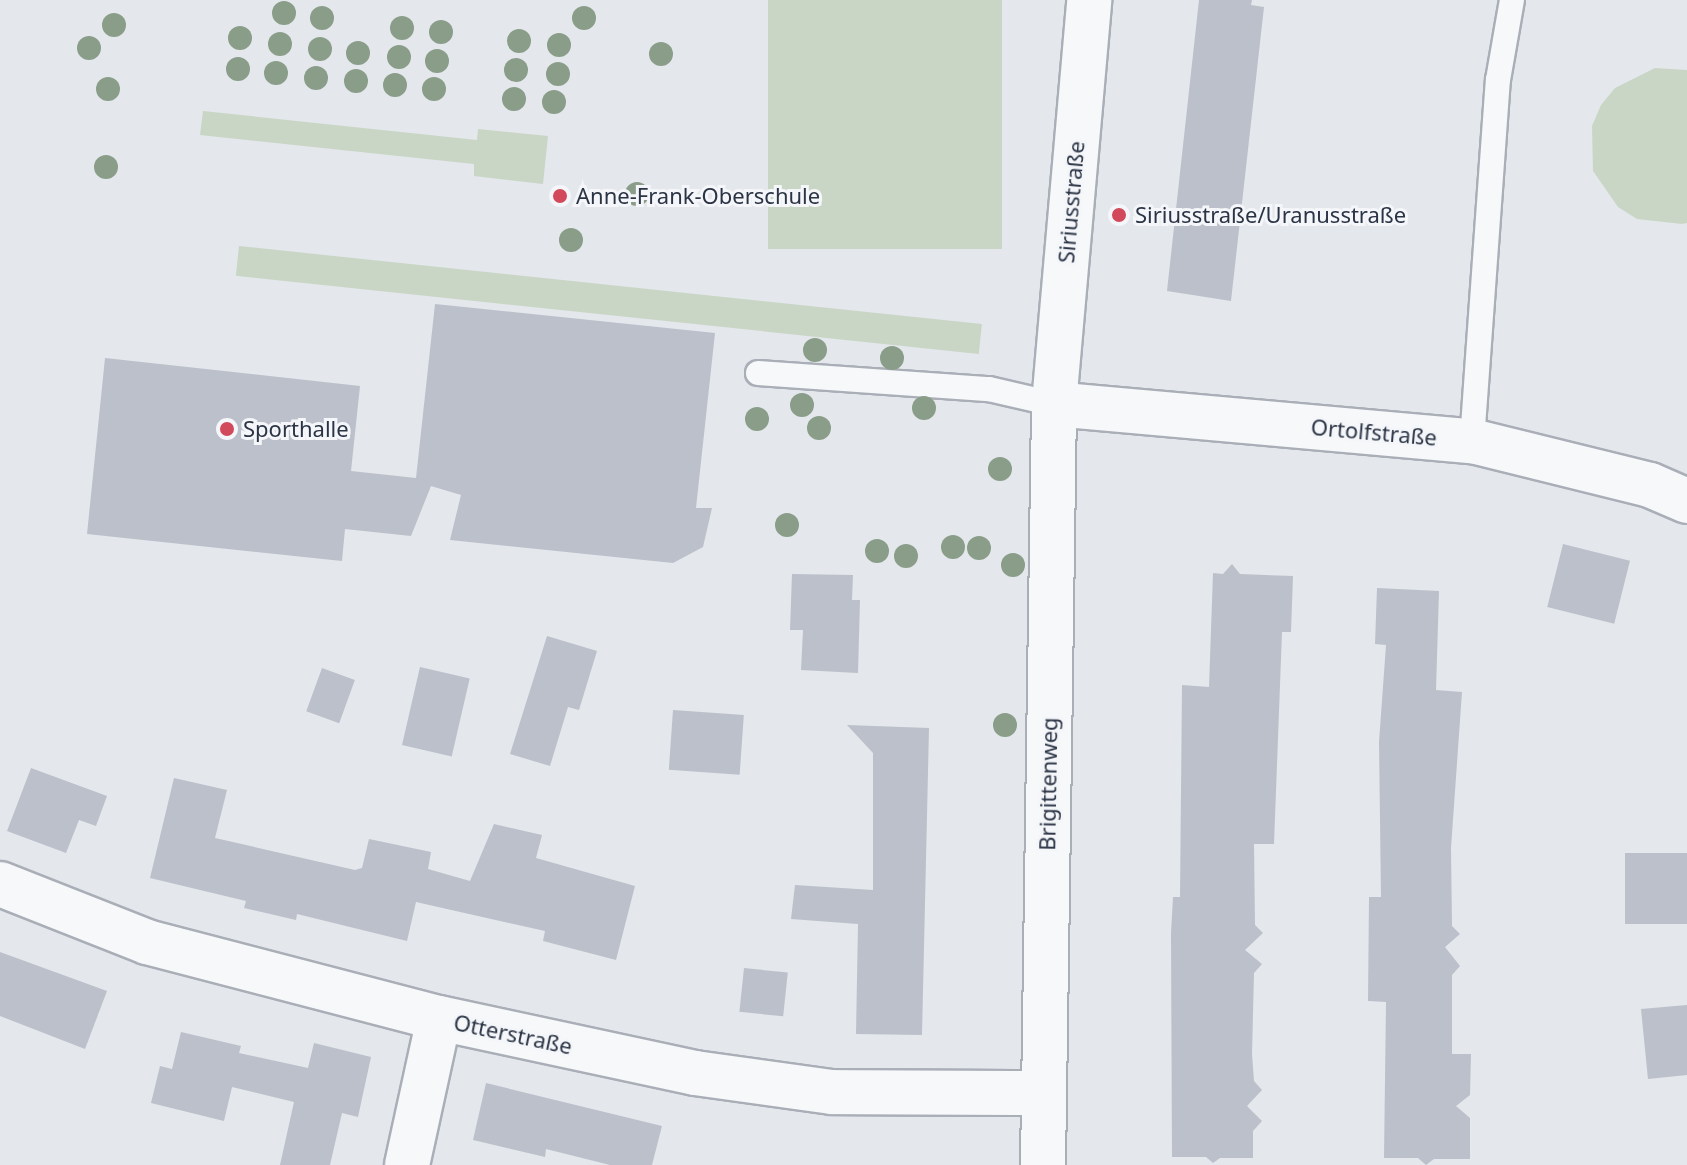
<!DOCTYPE html>
<html>
<head>
<meta charset="utf-8">
<style>
  body { margin:0 }
  #map { position:relative; width:1687px; height:1165px; overflow:hidden; background:#e4e7ec; font-family:"Noto Sans",sans-serif }
  div>[style] { position:absolute }
  .green>* { inset:0; background:#c9d6c5; transform-origin:0 0 }
  .building>* { inset:0; background:#bbc0ca; transform-origin:0 0 }
  .roads { filter:drop-shadow(2px 0 #a9aeb7) drop-shadow(-2px 0 #a9aeb7) drop-shadow(0 2px #a9aeb7) drop-shadow(0 -2px #a9aeb7) }
  .service>* { height:24px; margin:-12px; padding:0 12px; transform-origin:12px; border-radius:12px; background:#f7f8fa }
  .minor>* { height:44px; margin:-22px; padding:0 22px; transform-origin:22px; border-radius:22px; background:#f7f8fa }
  .tertiary>* { height:44px; margin:-22px; padding:0 22px; transform-origin:22px; border-radius:22px; background:#f7f8fa }
  .trees>* { width:24px; height:24px; margin:-12px; border-radius:50%; background:#899d89 }
  .dots>* { width:22px; height:22px; translate:-50% -50%; box-sizing:border-box; border:4px solid #f4f6f9; border-radius:50% }
  span { translate:-50% -50%; white-space:nowrap; text-align:center; line-height:1.15; -webkit-text-stroke:6px #f4f6f9; paint-order:stroke }
  .poi-label { font-size:22px; color:#2b3445 }
  .left { translate:0 -50%; text-align:left }
  .street-label { font-size:22px; color:#2b3445 }
</style>
</head>
<body>
<div id="map">
  <div class="green">
    <div style="left:768px;top:0;width:234px;height:249px"></div>
    <div style="clip-path:polygon(1655px 68px,1687px 70px,1687px 223px,1682px 224px,1637px 219px,1618px 207px,1593px 171px,1592px 126px,1601px 105px,1615px 88px)"></div>
    <div style="clip-path:polygon(203px 111px,477px 140px,478px 129px,548px 136px,543px 184px,474px 176px,474px 164px,200px 135px)"></div>
    <div style="left:239px;top:246px;width:747px;height:30px;rotate:6deg"></div>
  </div>
  <div class="building">
    <div style="clip-path:polygon(1199px 0,1252px 0,1251px 5px,1264px 7px,1231px 301px,1167px 291px)"></div>
    <div style="clip-path:polygon(435px 304px,715px 333px,696px 508px,712px 508px,703px 547px,673px 563px,450px 540px,461px 495px,431px 486px,411px 536px,345px 529px,342px 561px,87px 534px,105px 358px,360px 386px,351px 471px,416px 478px)"></div>
    <div style="left:1563px;top:544px;width:69px;height:65px;rotate:14deg"></div>
    <div style="clip-path:polygon(1232px 564px,1240px 574px,1293px 576px,1291px 632px,1282px 632px,1274px 844px,1254px 844px,1255px 925px,1263px 933px,1245px 950px,1262px 964px,1254px 973px,1252px 1054px,1254px 1081px,1262px 1090px,1247px 1106px,1262px 1121px,1253px 1131px,1253px 1158px,1220px 1158px,1213px 1163px,1206px 1157px,1172px 1157px,1171px 933px,1173px 897px,1180px 897px,1182px 685px,1209px 687px,1213px 573px,1223px 574px)"></div>
    <div style="clip-path:polygon(792px 574px,853px 575px,852px 600px,860px 600px,858px 673px,801px 670px,803px 630px,790px 630px)"></div>
    <div style="clip-path:polygon(1377px 588px,1439px 591px,1436px 690px,1462px 692px,1451px 848px,1452px 926px,1460px 934px,1445px 947px,1460px 966px,1452px 975px,1452px 1054px,1471px 1054px,1470px 1095px,1456px 1106px,1470px 1118px,1470px 1159px,1434px 1159px,1426px 1165px,1418px 1158px,1384px 1158px,1386px 1002px,1368px 1001px,1369px 897px,1381px 897px,1379px 742px,1386px 645px,1375px 644px)"></div>
    <div style="clip-path:polygon(547px 636px,597px 651px,579px 710px,568px 707px,550px 766px,510px 754px)"></div>
    <div style="left:420px;top:667px;width:51px;height:80px;rotate:13deg"></div>
    <div style="left:322px;top:668px;width:35px;height:46px;rotate:20deg"></div>
    <div style="left:673px;top:710px;width:71px;height:60px;rotate:4deg"></div>
    <div style="clip-path:polygon(847px 725px,929px 728px,922px 1035px,856px 1034px,858px 924px,791px 919px,795px 885px,873px 890px,873px 753px)"></div>
    <div style="clip-path:polygon(31px 768px,107px 796px,96px 826px,79px 820px,66px 853px,7px 831px)"></div>
    <div style="clip-path:polygon(174px 778px,227px 790px,215px 838px,355px 870px,362px 868px,369px 839px,431px 852px,428px 869px,470px 881px,494px 824px,542px 835px,536px 858px,635px 886px,616px 960px,543px 941px,545px 931px,416px 902px,407px 941px,297px 914px,296px 920px,244px 908px,246px 901px,150px 878px)"></div>
    <div style="left:1687px;top:853px;width:71px;height:62px;rotate:90deg"></div>
    <div style="clip-path:polygon(0 952px,107px 991px,85px 1049px,0 1016px)"></div>
    <div style="left:744px;top:968px;width:44px;height:44px;rotate:6deg"></div>
    <div style="clip-path:polygon(1687px 1005px,1687px 1075px,1648px 1079px,1641px 1009px)"></div>
    <div style="clip-path:polygon(181px 1032px,241px 1046px,239px 1053px,308px 1068px,314px 1043px,371px 1057px,358px 1117px,342px 1113px,330px 1165px,280px 1165px,294px 1102px,232px 1087px,224px 1121px,151px 1103px,160px 1066px,172px 1069px)"></div>
    <div style="clip-path:polygon(486px 1083px,662px 1126px,652px 1165px,610px 1165px,546px 1149px,545px 1157px,473px 1140px)"></div>
  </div>
  <div class="roads">
    <div class="service">
      <div style="left:758px;top:373px;width:232px;rotate:4deg"></div>
      <div style="left:989px;top:389px;width:67px;rotate:13deg"></div>
      <div style="left:1472px;top:441px;width:362px;rotate:-85.9deg"></div>
      <div style="left:1498px;top:80px;width:81px;rotate:-80.1deg"></div>
    </div>
    <div class="minor">
      <div style="left:0;top:884px;width:158px;rotate:21.5deg"></div>
      <div style="left:147px;top:942px;width:302px;rotate:14.6deg"></div>
      <div style="left:439px;top:1018px;width:262px;rotate:12.1deg"></div>
      <div style="left:695px;top:1073px;width:138px;rotate:7.9deg"></div>
      <div style="left:832px;top:1092px;width:211px;rotate:0.3deg"></div>
      <div style="left:407px;top:1165px;width:150px;rotate:-77.7deg"></div>
    </div>
    <div class="tertiary">
      <div style="left:1054px;top:404px;width:420px;rotate:5.1deg"></div>
      <div style="left:1472px;top:441px;width:183px;rotate:13.9deg"></div>
      <div style="left:1650px;top:485px;width:40px;rotate:23.4deg"></div>
      <div style="left:1043px;top:1165px;width:761px;rotate:-89.17deg"></div>
      <div style="left:1054px;top:404px;width:406px;rotate:-85deg"></div>
    </div>
  </div>
  <div class="trees">
    <div style="left:284px;top:13px"></div>
    <div style="left:322px;top:18px"></div>
    <div style="left:584px;top:18px"></div>
    <div style="left:114px;top:25px"></div>
    <div style="left:402px;top:28px"></div>
    <div style="left:441px;top:32px"></div>
    <div style="left:240px;top:38px"></div>
    <div style="left:519px;top:41px"></div>
    <div style="left:280px;top:44px"></div>
    <div style="left:559px;top:45px"></div>
    <div style="left:89px;top:48px"></div>
    <div style="left:320px;top:49px"></div>
    <div style="left:358px;top:53px"></div>
    <div style="left:661px;top:54px"></div>
    <div style="left:399px;top:57px"></div>
    <div style="left:437px;top:61px"></div>
    <div style="left:238px;top:69px"></div>
    <div style="left:516px;top:70px"></div>
    <div style="left:276px;top:73px"></div>
    <div style="left:558px;top:74px"></div>
    <div style="left:316px;top:78px"></div>
    <div style="left:356px;top:81px"></div>
    <div style="left:395px;top:85px"></div>
    <div style="left:108px;top:89px"></div>
    <div style="left:434px;top:89px"></div>
    <div style="left:514px;top:99px"></div>
    <div style="left:554px;top:102px"></div>
    <div style="left:106px;top:167px"></div>
    <div style="left:637px;top:194px"></div>
    <div style="left:571px;top:240px"></div>
    <div style="left:815px;top:350px"></div>
    <div style="left:892px;top:358px"></div>
    <div style="left:802px;top:405px"></div>
    <div style="left:924px;top:408px"></div>
    <div style="left:757px;top:419px"></div>
    <div style="left:819px;top:428px"></div>
    <div style="left:1000px;top:469px"></div>
    <div style="left:787px;top:525px"></div>
    <div style="left:953px;top:547px"></div>
    <div style="left:979px;top:548px"></div>
    <div style="left:877px;top:551px"></div>
    <div style="left:906px;top:556px"></div>
    <div style="left:1013px;top:565px"></div>
    <div style="left:1005px;top:725px"></div>
  </div>
  <div class="dots">
    <div style="left:560px;top:196px;background:#d1495b"></div>
    <div style="left:1119px;top:215px;background:#d1495b"></div>
    <div style="left:227px;top:429px;background:#d1495b"></div>
  </div>
  <div class="poi-label">
    <span class="left" style="left:576px;top:196px">Anne-Frank-Oberschule</span>
    <span class="left" style="left:1135px;top:215px">Siriusstraße/Uranusstraße</span>
    <span class="left" style="left:243px;top:429px">Sporthalle</span>
  </div>
  <div class="street-label">
    <span style="left:1071px;top:202px;rotate:-85deg">Siriusstraße</span>
    <span style="left:1374px;top:432px;rotate:5deg">Ortolfstraße</span>
    <span style="left:1048px;top:784px;rotate:-89deg">Brigittenweg</span>
    <span style="left:513px;top:1034px;rotate:12deg">Otterstraße</span>
  </div>
</div>
</body>
</html>
